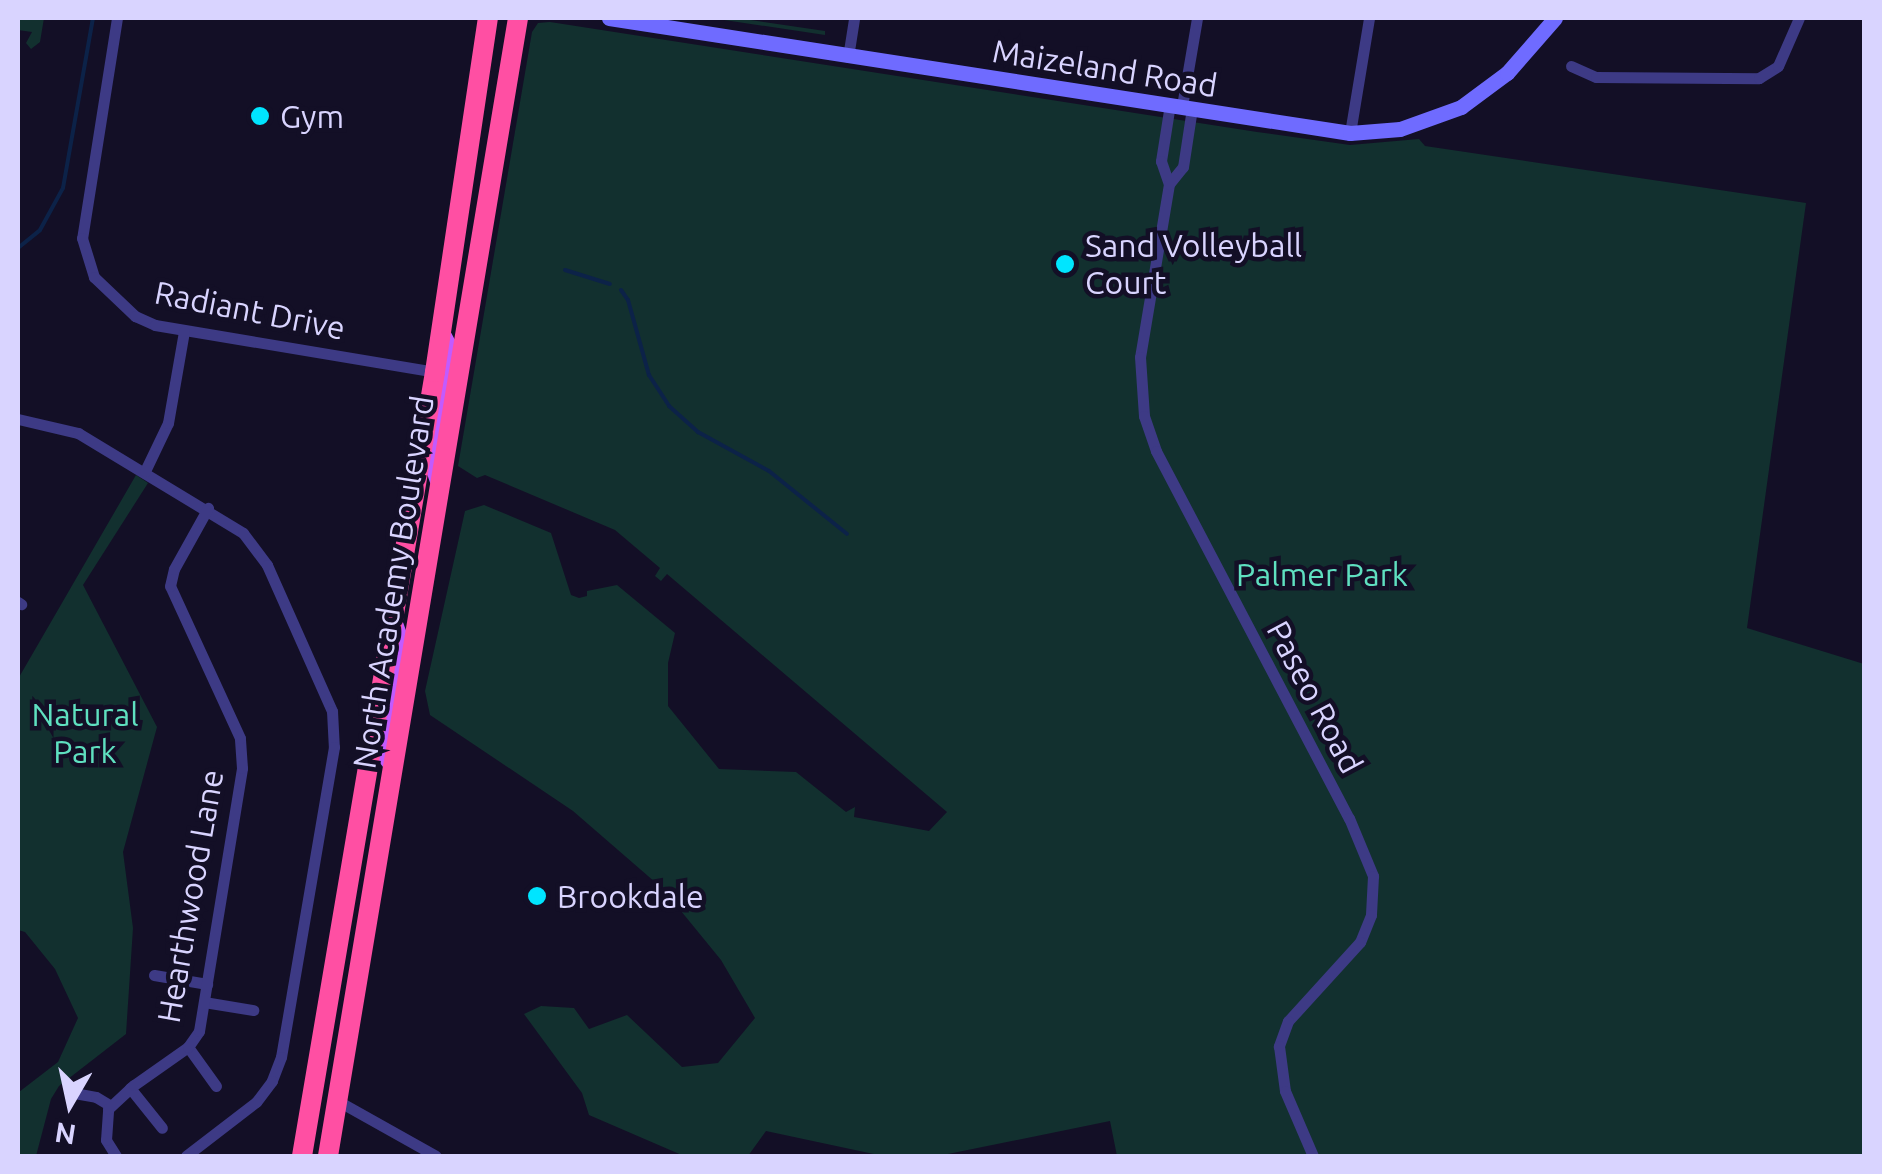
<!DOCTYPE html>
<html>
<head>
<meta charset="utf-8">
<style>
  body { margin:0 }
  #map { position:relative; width:1882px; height:1174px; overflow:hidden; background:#130f26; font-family:Ubuntu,sans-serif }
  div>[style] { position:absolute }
  .green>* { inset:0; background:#12302f }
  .stream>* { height:4px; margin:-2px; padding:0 2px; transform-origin:2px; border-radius:2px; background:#0c2248 }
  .street>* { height:11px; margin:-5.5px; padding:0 5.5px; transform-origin:5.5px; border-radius:5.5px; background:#3d3a85 }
  .secondary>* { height:15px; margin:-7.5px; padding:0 7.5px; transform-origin:7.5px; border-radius:7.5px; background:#6f6bff }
  .primary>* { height:18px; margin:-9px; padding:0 9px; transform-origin:9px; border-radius:9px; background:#c25bff }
  .highway>* { height:20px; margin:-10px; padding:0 10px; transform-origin:10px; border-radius:10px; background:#ff4fa3 }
  .dots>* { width:28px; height:28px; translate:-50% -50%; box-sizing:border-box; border:5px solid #130f26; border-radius:50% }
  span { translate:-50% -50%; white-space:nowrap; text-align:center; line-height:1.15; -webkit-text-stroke:9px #130f26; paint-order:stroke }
  .street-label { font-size:32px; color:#d9d4ff }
  .poi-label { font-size:32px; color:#d9d4ff }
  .left { translate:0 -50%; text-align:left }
  .park-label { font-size:32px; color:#5fe0c0 }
  .frame { position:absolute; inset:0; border:20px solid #d9d4ff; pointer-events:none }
  .north { position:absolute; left:20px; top:1054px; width:100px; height:100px; -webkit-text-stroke:8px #130f26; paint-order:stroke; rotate:189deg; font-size:28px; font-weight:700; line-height:40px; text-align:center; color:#d9d4ff }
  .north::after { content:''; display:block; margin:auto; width:35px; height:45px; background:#d9d4ff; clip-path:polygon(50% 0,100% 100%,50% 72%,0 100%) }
</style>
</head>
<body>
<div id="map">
  <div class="green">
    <div style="clip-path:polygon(44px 18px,40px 42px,31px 49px,26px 43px,32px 32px,18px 30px,18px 20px)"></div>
    <div style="clip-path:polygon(711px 18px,737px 18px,825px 31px,825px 35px)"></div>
    <div style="clip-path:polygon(550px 22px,1257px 132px,1350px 145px,1419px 139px,1425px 146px,1806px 203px,1747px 628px,1864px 664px,1864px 1156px,1117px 1156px,1110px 1121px,938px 1156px,883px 1156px,766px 1131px,748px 1156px,684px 1156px,589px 1115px,582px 1093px,524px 1014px,541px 1006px,574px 1008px,589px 1029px,627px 1015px,682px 1067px,718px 1063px,755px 1018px,721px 960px,663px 889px,573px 811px,430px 715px,425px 691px,465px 511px,484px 505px,551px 533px,571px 595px,579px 598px,587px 596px,587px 591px,617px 585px,675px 633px,668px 663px,668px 706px,719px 769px,796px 772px,846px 812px,855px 807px,854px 817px,929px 831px,947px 812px,667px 574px,661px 581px,655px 576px,660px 568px,615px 530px,485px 475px,477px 478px,458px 466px,532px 32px,538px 23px)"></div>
    <div style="clip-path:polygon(136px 475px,148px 483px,83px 585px,157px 727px,123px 852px,133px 928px,126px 1034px,59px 1086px,51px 1099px,36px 1156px,18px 1156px,19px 1092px,58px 1062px,78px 1018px,55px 969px,25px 932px,18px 930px,18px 679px)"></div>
  </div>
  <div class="stream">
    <div style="left:18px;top:248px;width:28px;rotate:-39deg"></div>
    <div style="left:40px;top:230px;width:48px;rotate:-61.3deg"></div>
    <div style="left:63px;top:188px;width:173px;rotate:-80deg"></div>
    <div style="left:565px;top:270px;width:47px;rotate:17.3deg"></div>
    <div style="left:621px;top:290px;width:12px;rotate:55deg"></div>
    <div style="left:628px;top:300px;width:78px;rotate:74.4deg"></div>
    <div style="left:649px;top:375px;width:37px;rotate:57deg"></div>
    <div style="left:669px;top:406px;width:39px;rotate:42deg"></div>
    <div style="left:698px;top:432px;width:81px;rotate:28.8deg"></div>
    <div style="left:769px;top:471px;width:100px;rotate:38.9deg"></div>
  </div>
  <div class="street">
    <div style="left:117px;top:18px;width:223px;rotate:99deg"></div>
    <div style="left:82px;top:238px;width:41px;rotate:72.9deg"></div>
    <div style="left:94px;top:277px;width:57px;rotate:43.6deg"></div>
    <div style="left:135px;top:316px;width:22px;rotate:24deg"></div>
    <div style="left:155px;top:325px;width:284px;rotate:9.5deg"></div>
    <div style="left:848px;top:57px;width:39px;rotate:-81deg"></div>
    <div style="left:1571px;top:66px;width:27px;rotate:24deg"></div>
    <div style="left:1596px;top:77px;width:163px;rotate:0.4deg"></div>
    <div style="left:1759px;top:78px;width:22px;rotate:-32deg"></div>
    <div style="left:1778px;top:66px;width:52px;rotate:-66.4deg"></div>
    <div style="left:1170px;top:104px;width:58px;rotate:99deg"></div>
    <div style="left:1161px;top:161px;width:24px;rotate:71deg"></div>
    <div style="left:1169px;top:184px;width:175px;rotate:99.5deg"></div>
    <div style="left:1140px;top:357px;width:59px;rotate:86.1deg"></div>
    <div style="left:1144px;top:416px;width:37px;rotate:71deg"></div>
    <div style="left:1156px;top:451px;width:415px;rotate:62.3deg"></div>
    <div style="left:1349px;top:818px;width:63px;rotate:67.5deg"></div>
    <div style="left:1373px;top:876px;width:39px;rotate:93deg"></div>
    <div style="left:1371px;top:915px;width:29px;rotate:112deg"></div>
    <div style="left:1360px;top:942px;width:107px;rotate:132.3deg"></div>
    <div style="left:1288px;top:1021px;width:27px;rotate:110deg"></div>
    <div style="left:1279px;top:1046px;width:45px;rotate:82.4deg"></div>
    <div style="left:1285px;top:1091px;width:71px;rotate:66.7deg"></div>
    <div style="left:1182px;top:106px;width:89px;rotate:-80.3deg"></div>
    <div style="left:1350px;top:133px;width:117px;rotate:-80.6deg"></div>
    <div style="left:1169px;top:184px;width:22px;rotate:-51deg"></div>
    <div style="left:1183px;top:167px;width:60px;rotate:-81.3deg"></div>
    <div style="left:18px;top:419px;width:62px;rotate:13.1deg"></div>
    <div style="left:78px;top:433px;width:193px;rotate:31.2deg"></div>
    <div style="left:243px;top:533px;width:40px;rotate:53deg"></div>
    <div style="left:267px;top:565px;width:160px;rotate:66deg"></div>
    <div style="left:332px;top:711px;width:36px;rotate:87deg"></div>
    <div style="left:334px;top:747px;width:314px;rotate:99.7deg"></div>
    <div style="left:281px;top:1057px;width:26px;rotate:111deg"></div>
    <div style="left:272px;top:1081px;width:26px;rotate:127deg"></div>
    <div style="left:256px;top:1102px;width:88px;rotate:142.4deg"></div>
    <div style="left:145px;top:471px;width:53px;rotate:-64.4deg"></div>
    <div style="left:168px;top:423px;width:93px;rotate:-80.1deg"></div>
    <div style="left:18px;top:602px;width:4px;rotate:34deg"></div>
    <div style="left:154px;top:975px;width:54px;rotate:9.6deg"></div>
    <div style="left:204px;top:1002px;width:50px;rotate:9.3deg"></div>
    <div style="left:188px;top:1047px;width:48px;rotate:54.3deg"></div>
    <div style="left:130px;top:1088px;width:51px;rotate:51.3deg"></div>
    <div style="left:74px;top:1093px;width:22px;rotate:10deg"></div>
    <div style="left:96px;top:1097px;width:17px;rotate:31deg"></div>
    <div style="left:338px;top:1101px;width:112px;rotate:29.3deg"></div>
    <div style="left:116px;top:1156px;width:19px;rotate:-122deg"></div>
    <div style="left:106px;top:1140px;width:31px;rotate:-86deg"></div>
    <div style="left:108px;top:1109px;width:35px;rotate:-43deg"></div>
    <div style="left:134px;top:1085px;width:66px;rotate:-35.1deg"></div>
    <div style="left:188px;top:1047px;width:19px;rotate:-55deg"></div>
    <div style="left:199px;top:1031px;width:266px;rotate:-80.7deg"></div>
    <div style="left:242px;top:768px;width:30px;rotate:-94deg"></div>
    <div style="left:240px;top:738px;width:167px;rotate:-114.7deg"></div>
    <div style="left:170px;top:586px;width:17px;rotate:-77deg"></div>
    <div style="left:174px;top:569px;width:70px;rotate:-60.9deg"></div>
  </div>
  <div class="secondary">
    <div style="left:609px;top:18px;width:750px;rotate:8.82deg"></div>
    <div style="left:1350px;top:133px;width:50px;rotate:-4.6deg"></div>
    <div style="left:1400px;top:129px;width:65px;rotate:-19.8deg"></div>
    <div style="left:1461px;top:107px;width:57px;rotate:-36.5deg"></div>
    <div style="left:1507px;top:73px;width:73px;rotate:-48.9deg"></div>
  </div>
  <div class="primary">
    <div style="left:439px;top:481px;width:21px;rotate:-109deg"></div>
    <div style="left:432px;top:461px;width:101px;rotate:-80.9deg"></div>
    <div style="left:448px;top:361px;width:15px;rotate:-90deg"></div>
    <div style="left:448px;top:346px;width:15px;rotate:-118deg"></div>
    <div style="left:393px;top:621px;width:20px;rotate:70deg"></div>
    <div style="left:400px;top:640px;width:112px;rotate:99.2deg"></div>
    <div style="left:382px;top:751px;width:18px;rotate:52deg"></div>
  </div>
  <div class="highway">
    <div style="left:302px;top:1156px;width:795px;rotate:-80.37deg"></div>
    <div style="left:435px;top:372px;width:358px;rotate:-81.5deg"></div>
    <div style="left:328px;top:1156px;width:1154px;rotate:-80.52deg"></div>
  </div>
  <div class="dots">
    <div style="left:260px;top:116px;background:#00e5ff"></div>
    <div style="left:1065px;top:264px;background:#00e5ff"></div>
    <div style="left:537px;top:896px;background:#00e5ff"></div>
  </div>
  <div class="street-label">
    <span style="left:1105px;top:68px;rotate:9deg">Maizeland Road</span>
    <span style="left:250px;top:310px;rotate:11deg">Radiant Drive</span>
    <span style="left:393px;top:582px;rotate:-81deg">North Academy Boulevard</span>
    <span style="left:1315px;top:697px;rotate:62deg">Paseo Road</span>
    <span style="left:190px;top:896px;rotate:-80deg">Hearthwood Lane</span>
  </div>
  <div class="poi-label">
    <span class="left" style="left:280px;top:116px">Gym</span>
    <span class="left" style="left:1085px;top:264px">Sand Volleyball<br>Court</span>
    <span class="left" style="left:557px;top:896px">Brookdale</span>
  </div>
  <div class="park-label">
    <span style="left:1322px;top:574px">Palmer Park</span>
    <span style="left:85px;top:733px">Natural<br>Park</span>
  </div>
  <div class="frame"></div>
  <div class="north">N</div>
</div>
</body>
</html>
